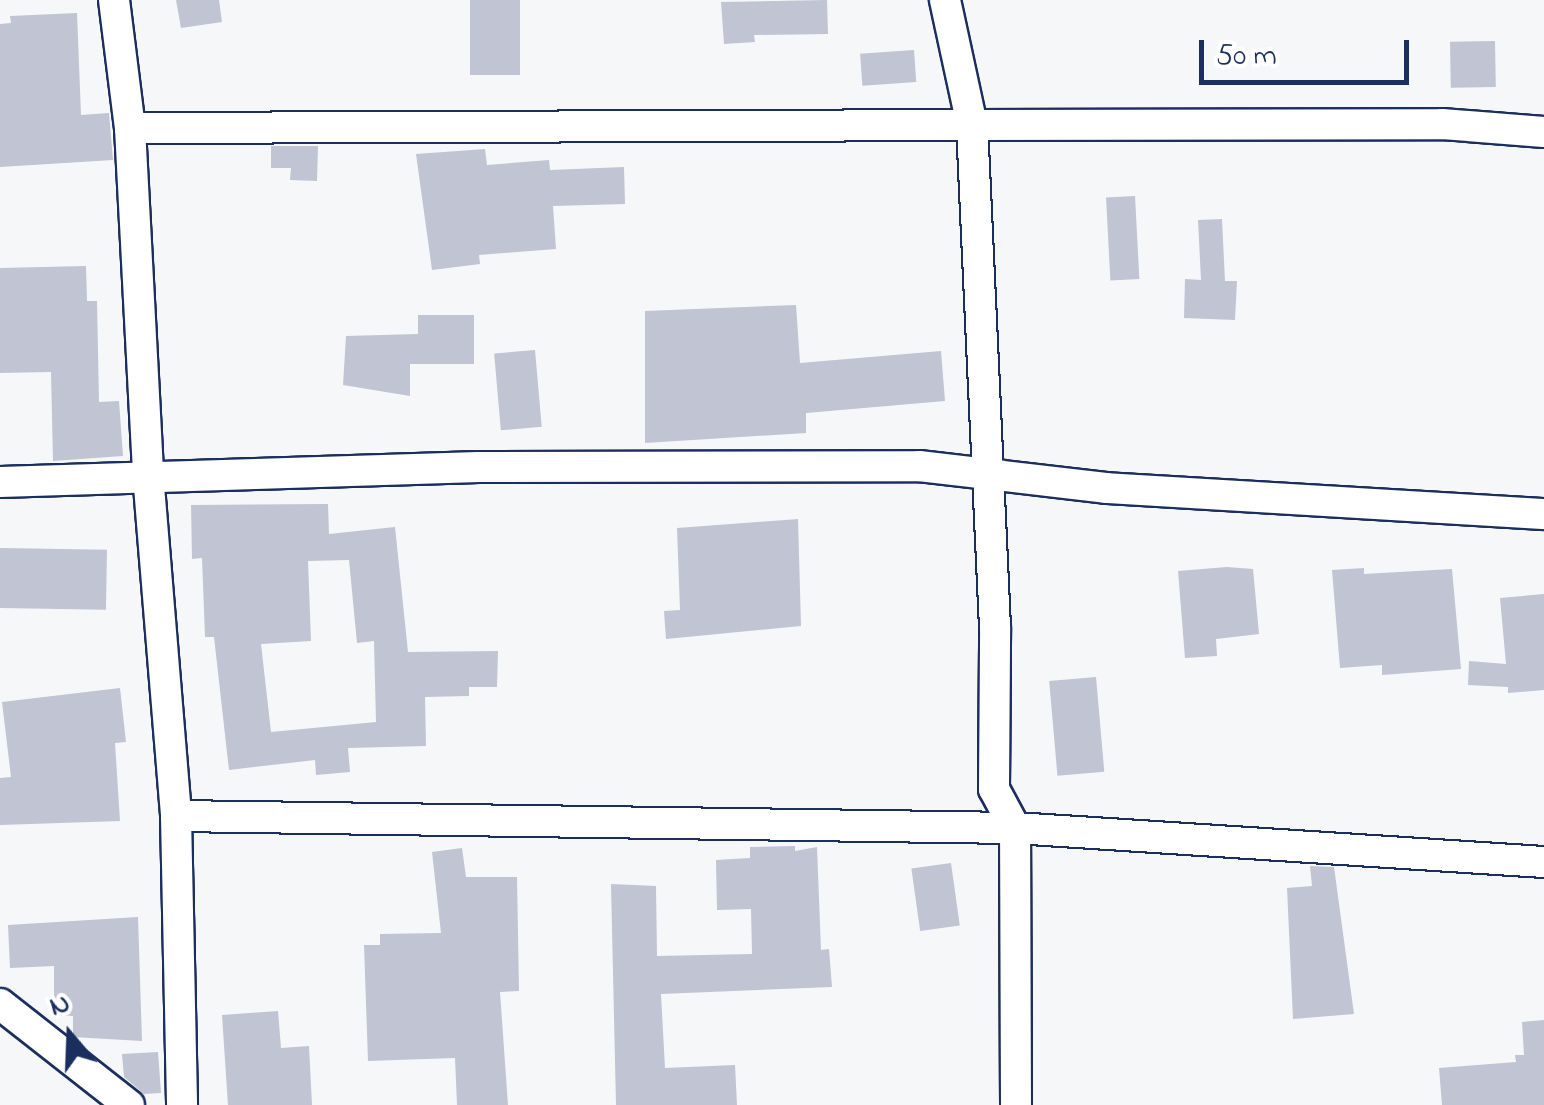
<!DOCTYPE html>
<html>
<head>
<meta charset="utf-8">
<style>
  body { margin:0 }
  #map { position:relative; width:1544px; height:1105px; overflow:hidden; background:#f6f7f9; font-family:"Indie Flower",sans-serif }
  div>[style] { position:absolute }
  .building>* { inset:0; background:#c0c4d3; transform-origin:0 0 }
  .roads { filter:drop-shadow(2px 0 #1b2f5e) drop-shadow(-2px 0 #1b2f5e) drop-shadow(0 2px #1b2f5e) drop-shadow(0 -2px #1b2f5e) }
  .minor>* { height:30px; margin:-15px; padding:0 15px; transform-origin:15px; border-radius:15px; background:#fff }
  span { translate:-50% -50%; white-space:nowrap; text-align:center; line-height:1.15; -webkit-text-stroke:8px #fff; paint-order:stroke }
  .north { position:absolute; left:20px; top:985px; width:100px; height:100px; -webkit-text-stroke:8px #fff; paint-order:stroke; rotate:341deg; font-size:28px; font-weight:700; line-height:40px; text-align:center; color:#1b2f5e }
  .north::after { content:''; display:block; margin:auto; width:35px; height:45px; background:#1b2f5e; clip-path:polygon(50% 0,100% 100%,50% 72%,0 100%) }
  .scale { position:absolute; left:1199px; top:40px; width:210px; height:45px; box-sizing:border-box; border:5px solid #1b2f5e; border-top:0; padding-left:12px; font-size:30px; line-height:35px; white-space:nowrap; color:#1b2f5e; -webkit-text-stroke:8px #fff; paint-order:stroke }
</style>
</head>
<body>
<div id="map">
  <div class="building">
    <div style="clip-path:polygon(176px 0,219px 0,222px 22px,181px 28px)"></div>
    <div style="left:470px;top:0;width:50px;height:75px"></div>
    <div style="clip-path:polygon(827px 0,828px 34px,754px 35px,755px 42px,724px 44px,721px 2px)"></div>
    <div style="clip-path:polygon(77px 13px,81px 115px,109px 113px,113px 160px,0 167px,0 24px,11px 23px,10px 16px)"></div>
    <div style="left:1495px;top:41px;width:46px;height:45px;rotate:89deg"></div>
    <div style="left:914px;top:50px;width:32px;height:54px;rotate:86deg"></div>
    <div style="clip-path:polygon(271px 146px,318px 146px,317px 181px,290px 180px,291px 168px,271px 168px)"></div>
    <div style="clip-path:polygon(485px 149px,487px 165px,549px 160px,550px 170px,624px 167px,625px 204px,553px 206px,556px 249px,479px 255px,480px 264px,432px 270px,416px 154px)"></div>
    <div style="left:1135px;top:196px;width:83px;height:29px;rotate:87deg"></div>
    <div style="clip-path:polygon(1222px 219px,1225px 281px,1237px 281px,1235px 320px,1184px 318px,1185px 279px,1201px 280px,1198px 220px)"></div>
    <div style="clip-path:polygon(86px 266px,87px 301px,97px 301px,99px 402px,119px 401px,123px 456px,53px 461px,51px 372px,0 373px,0 268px)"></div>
    <div style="clip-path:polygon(796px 305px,800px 363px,941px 351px,945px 401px,806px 413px,806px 433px,645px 443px,645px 311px)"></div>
    <div style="clip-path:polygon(418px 315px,474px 315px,474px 364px,410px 364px,410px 396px,343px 385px,346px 336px,418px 334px)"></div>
    <div style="left:535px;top:350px;width:77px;height:41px;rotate:85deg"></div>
    <div style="clip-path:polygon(evenodd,328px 504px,329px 534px,395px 527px,408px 652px,498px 651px,497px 687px,469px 687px,469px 696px,425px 697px,426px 746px,348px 748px,350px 772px,316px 775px,315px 760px,229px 770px,214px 637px,205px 637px,202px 558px,192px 559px,191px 505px,328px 504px,349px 560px,357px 643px,374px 641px,376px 722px,271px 732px,261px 644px,311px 641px,308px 561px,349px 560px)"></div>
    <div style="clip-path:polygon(798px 519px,801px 626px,666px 639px,664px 611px,680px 610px,677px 528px)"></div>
    <div style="left:0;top:548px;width:107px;height:60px;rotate:1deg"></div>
    <div style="clip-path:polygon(1227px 567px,1253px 569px,1259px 634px,1216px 639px,1217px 656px,1185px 658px,1178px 571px)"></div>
    <div style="clip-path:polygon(1364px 568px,1364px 574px,1452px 569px,1461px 669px,1382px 675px,1382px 665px,1340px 668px,1332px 570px)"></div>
    <div style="clip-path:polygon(1544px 594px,1544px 690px,1508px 693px,1508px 687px,1468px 685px,1469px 661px,1506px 664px,1500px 598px)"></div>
    <div style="left:1096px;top:677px;width:95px;height:47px;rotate:85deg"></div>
    <div style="clip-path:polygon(120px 688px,126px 742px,115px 743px,120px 821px,0 825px,0 778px,11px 777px,2px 702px)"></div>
    <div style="clip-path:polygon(795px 846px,795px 851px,817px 847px,821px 950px,829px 949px,832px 987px,661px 994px,665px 1068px,735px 1065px,737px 1105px,616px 1105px,611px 884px,656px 886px,657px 956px,752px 954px,751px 909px,717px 910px,716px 860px,750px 858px,750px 847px)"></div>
    <div style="clip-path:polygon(462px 848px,466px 877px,517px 877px,519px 991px,500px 992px,508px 1105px,457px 1105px,455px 1058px,368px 1061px,364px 945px,380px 945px,380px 934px,441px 933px,432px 852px)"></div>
    <div style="left:951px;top:863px;width:63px;height:40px;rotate:82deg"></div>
    <div style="clip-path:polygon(1310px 866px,1334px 867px,1354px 1014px,1293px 1019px,1287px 888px,1312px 886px)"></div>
    <div style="clip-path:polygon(138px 917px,142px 1041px,73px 1037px,73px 1016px,54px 1015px,54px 966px,10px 968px,8px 925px)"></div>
    <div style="clip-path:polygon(278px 1011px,281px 1048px,309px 1046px,312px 1105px,228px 1105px,222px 1015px)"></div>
    <div style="clip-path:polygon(1544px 1020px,1544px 1105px,1442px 1105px,1439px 1068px,1516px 1062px,1515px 1055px,1524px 1055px,1522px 1022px)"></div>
    <div style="clip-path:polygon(158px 1052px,161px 1093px,144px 1094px,124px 1077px,122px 1054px)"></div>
  </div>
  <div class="roads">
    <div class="minor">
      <div style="left:114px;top:0;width:129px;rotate:82.9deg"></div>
      <div style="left:130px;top:128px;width:346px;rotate:87deg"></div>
      <div style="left:148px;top:474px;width:343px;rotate:85.3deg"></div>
      <div style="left:176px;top:816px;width:289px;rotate:88.8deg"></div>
      <div style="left:130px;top:128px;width:842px;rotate:-0.2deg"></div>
      <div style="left:972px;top:125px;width:128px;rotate:-102.2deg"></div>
      <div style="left:0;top:482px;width:479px;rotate:-1.8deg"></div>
      <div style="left:479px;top:467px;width:440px;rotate:-0.1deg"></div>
      <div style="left:919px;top:466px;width:188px;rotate:6.7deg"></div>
      <div style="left:1106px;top:488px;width:439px;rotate:3.4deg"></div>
      <div style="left:176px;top:816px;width:839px;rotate:0.82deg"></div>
      <div style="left:1015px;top:828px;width:530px;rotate:3.68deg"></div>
      <div style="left:0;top:1004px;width:164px;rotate:38.1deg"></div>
      <div style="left:1016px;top:1105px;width:277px;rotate:-90.2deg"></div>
      <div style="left:1015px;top:828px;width:44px;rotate:-118.3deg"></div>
      <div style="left:994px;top:789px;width:162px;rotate:-89.6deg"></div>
      <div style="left:995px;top:627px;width:503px;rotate:-92.62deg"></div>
      <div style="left:972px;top:125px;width:470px;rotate:-0.1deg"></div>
      <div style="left:1442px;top:124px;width:102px;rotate:4.5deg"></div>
    </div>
  </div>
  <div class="north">N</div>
  <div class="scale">50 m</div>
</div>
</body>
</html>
